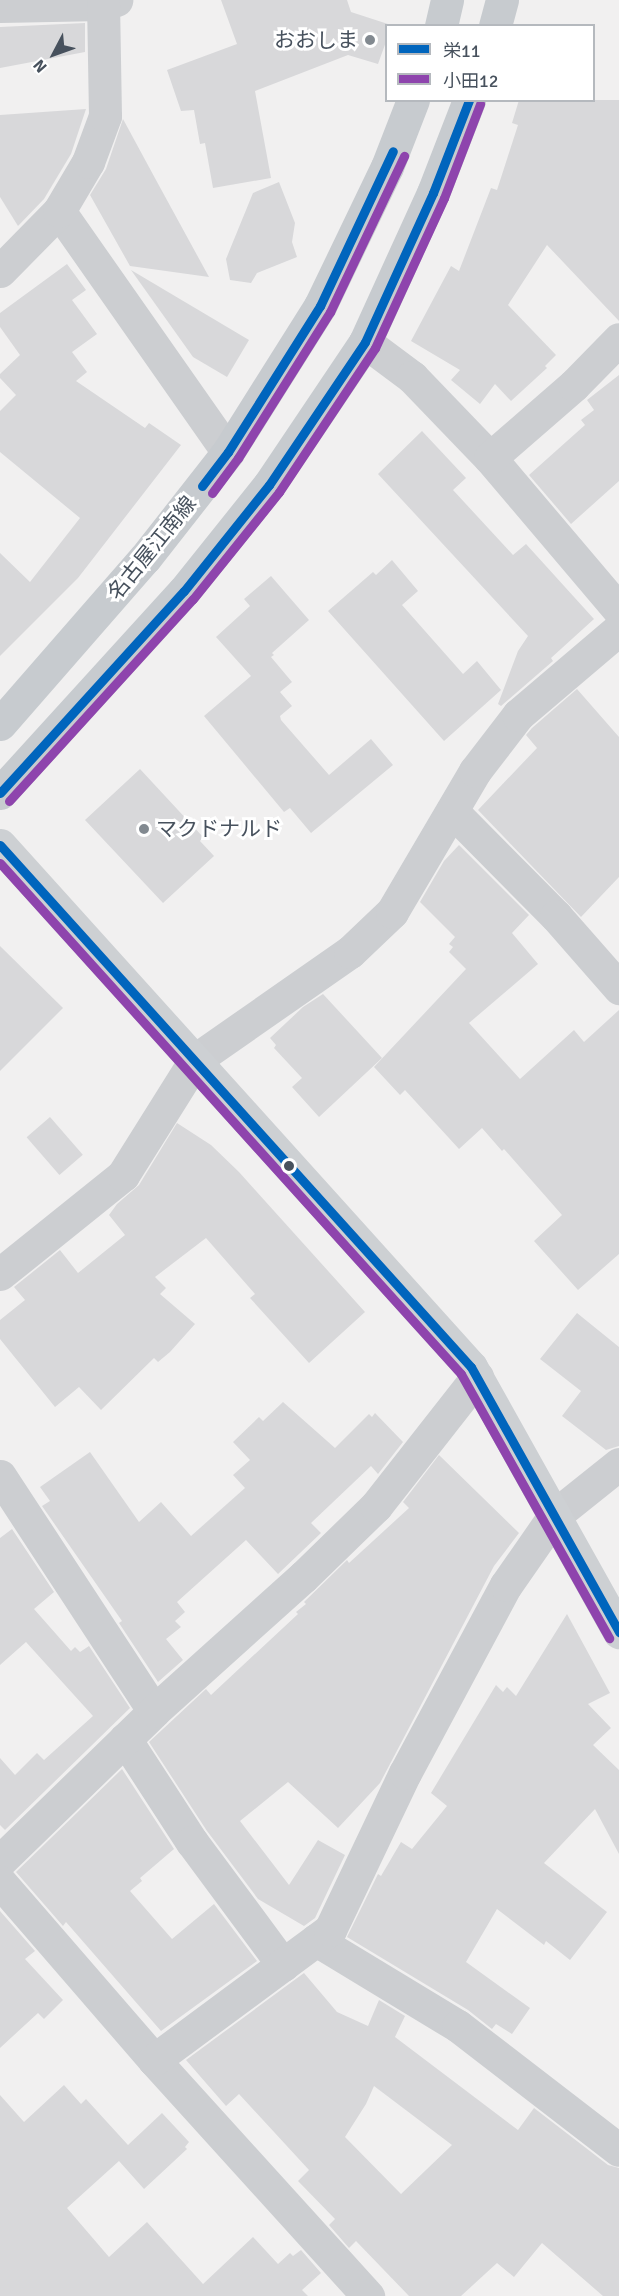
<!DOCTYPE html>
<html>
<head>
<meta charset="utf-8">
<style>
  body { margin:0 }
  #map { position:relative; width:619px; height:2296px; overflow:hidden; background:#f1f0f0; font-family:Signika,"Noto Sans JP",sans-serif }
  div>[style] { position:absolute }
  .building>* { inset:0; background:#d8d8da; transform-origin:0 0 }
  .street>* { height:33px; margin:-16.5px; padding:0 16.5px; transform-origin:16.5px; border-radius:16.5px; background:#ccced1 }
  .secondary>* { height:33px; margin:-16.5px; padding:0 16.5px; transform-origin:16.5px; border-radius:16.5px; background:#cdd0d3 }
  .primary>* { height:33px; margin:-16.5px; padding:0 16.5px; transform-origin:16.5px; border-radius:16.5px; background:#c7cbcf }
  .bus-1>* { height:9px; margin:-4.5px; padding:0 4.5px; transform-origin:4.5px; border-radius:4.5px; background:#0065bd }
  .bus-2>* { height:9px; margin:-4.5px; padding:0 4.5px; transform-origin:4.5px; border-radius:4.5px; background:#8e44ad }
  .dots>* { width:16px; height:16px; translate:-50% -50%; box-sizing:border-box; border:3px solid #fff; border-radius:50% }
  span { translate:-50% -50%; white-space:nowrap; text-align:center; line-height:1.15; -webkit-text-stroke:6px #fff; paint-order:stroke }
  .poi-label { font-size:21px; color:#47515d }
  .right { translate:-100% -50%; text-align:right }
  .left { translate:0 -50%; text-align:left }
  .street-label { font-size:21px; color:#47515d }
  .legend { position:absolute; left:385px; top:24px; width:210px; height:78px; box-sizing:border-box; background:#fff; border:2px solid #b5b9be; margin:0; padding:8px 10px; list-style:none; font-size:18px; color:#47515d }
  .legend li { display:flex; align-items:center; gap:12px; height:30px }
  .legend b { width:30px; border:2px solid #b5b9be }
  .north { position:absolute; left:24px; top:24px; width:60px; height:60px; -webkit-text-stroke:4px #fff; paint-order:stroke; rotate:229deg; font-size:16px; font-weight:700; line-height:24px; text-align:center; color:#47515d }
  .north::after { content:''; display:block; margin:auto; width:21px; height:27px; background:#47515d; clip-path:polygon(50% 0,100% 100%,50% 72%,0 100%) }
</style>
</head>
<body>
<div id="map">
  <div class="building">
    <div style="clip-path:polygon(221px 0,347px 0,351px 12px,391px 25px,387px 26px,387px 39px,378px 64px,348px 55px,255px 91px,271px 178px,213px 188px,205px 143px,200px 144px,194px 110px,181px 111px,167px 70px,237px 44px)"></div>
    <div style="clip-path:polygon(85px 23px,85px 52px,0 68px,0 27px)"></div>
    <div style="clip-path:polygon(519px 100px,619px 100px,619px 321px,547px 245px,508px 305px,556px 355px,545px 366px,547px 368px,511px 401px,495px 384px,480px 404px,451px 380px,460px 370px,411px 341px,451px 266px,459px 271px,491px 188px,497px 190px,518px 125px,512px 123px)"></div>
    <div style="clip-path:polygon(86px 109px,71px 154px,44px 199px,18px 226px,0 197px,0 115px)"></div>
    <div style="clip-path:polygon(123px 119px,156px 180px,209px 277px,130px 266px,90px 195px,106px 169px)"></div>
    <div style="clip-path:polygon(279px 182px,295px 223px,292px 242px,297px 257px,257px 273px,251px 283px,230px 280px,226px 259px,253px 193px)"></div>
    <div style="clip-path:polygon(67px 264px,86px 290px,72px 300px,97px 334px,72px 352px,87px 372px,76px 381px,145px 428px,149px 423px,181px 445px,78px 578px,0 656px,0 553px,30px 582px,80px 518px,0 452px,0 411px,16px 395px,0 378px,0 374px,20px 355px,0 327px,0 313px)"></div>
    <div style="clip-path:polygon(131px 270px,249px 340px,227px 377px,193px 357px)"></div>
    <div style="clip-path:polygon(619px 375px,619px 481px,571px 524px,529px 475px,585px 425px,581px 420px,594px 410px,587px 400px)"></div>
    <div style="clip-path:polygon(422px 431px,466px 478px,453px 490px,513px 555px,526px 544px,594px 619px,551px 658px,553px 661px,501px 706px,498px 704px,518px 651px,528px 636px,378px 474px)"></div>
    <div style="clip-path:polygon(392px 560px,418px 591px,402px 605px,463px 674px,477px 661px,501px 690px,444px 741px,328px 611px,373px 572px,376px 575px)"></div>
    <div style="clip-path:polygon(271px 576px,309px 620px,272px 653px,274px 655px,271px 657px,292px 682px,280px 692px,292px 706px,280px 716px,281px 720px,329px 775px,371px 739px,393px 765px,311px 833px,290px 808px,284px 812px,204px 716px,251px 676px,216px 637px,250px 606px,244px 599px)"></div>
    <div style="clip-path:polygon(577px 689px,619px 737px,619px 877px,581px 917px,478px 810px,537px 748px,526px 735px,532px 728px)"></div>
    <div style="clip-path:polygon(140px 769px,203px 837px,200px 841px,214px 856px,163px 903px,85px 820px)"></div>
    <div style="clip-path:polygon(459px 845px,529px 915px,512px 933px,538px 964px,469px 1023px,520px 1079px,574px 1030px,584px 1042px,619px 1010px,619px 1254px,578px 1290px,534px 1241px,562px 1215px,504px 1149px,502px 1151px,482px 1128px,459px 1149px,405px 1090px,400px 1095px,374px 1067px,466px 969px,449px 952px,453px 947px,449px 944px,455px 937px,420px 902px,444px 861px)"></div>
    <div style="clip-path:polygon(0 946px,63px 1008px,0 1071px)"></div>
    <div style="clip-path:polygon(323px 994px,382px 1058px,319px 1117px,292px 1087px,302px 1078px,274px 1048px,276px 1045px,270px 1038px,303px 1007px)"></div>
    <div style="left:50px;top:1117px;width:50px;height:31px;rotate:49deg"></div>
    <div style="clip-path:polygon(177px 1123px,211px 1145px,239px 1172px,365px 1312px,309px 1363px,250px 1298px,255px 1294px,206px 1238px,155px 1277px,166px 1288px,160px 1294px,195px 1324px,170px 1352px,158px 1362px,154px 1358px,101px 1410px,79px 1387px,55px 1407px,0 1339px,0 1320px,25px 1300px,14px 1287px,60px 1250px,78px 1273px,125px 1235px,109px 1215px,117px 1204px,139px 1185px)"></div>
    <div style="clip-path:polygon(577px 1313px,619px 1347px,619px 1446px,606px 1450px,562px 1416px,581px 1391px,540px 1359px)"></div>
    <div style="clip-path:polygon(283px 1402px,335px 1448px,369px 1414px,372px 1417px,375px 1413px,403px 1442px,378px 1474px,371px 1466px,311px 1523px,321px 1533px,278px 1574px,246px 1540px,177px 1602px,185px 1612px,175px 1621px,181px 1627px,166px 1639px,183px 1660px,158px 1682px,119px 1623px,122px 1621px,42px 1506px,50px 1501px,40px 1487px,90px 1452px,139px 1522px,161px 1502px,191px 1536px,245px 1488px,233px 1475px,250px 1460px,233px 1442px,259px 1417px,263px 1421px)"></div>
    <div style="clip-path:polygon(439px 1455px,519px 1533px,494px 1566px,380px 1783px,338px 1828px,288px 1782px,240px 1821px,289px 1885px,318px 1840px,345px 1855px,315px 1918px,304px 1926px,258px 1899px,207px 1831px,149px 1742px,206px 1689px,211px 1695px,298px 1614px,296px 1612px,306px 1604px,304px 1602px,347px 1560px,349px 1563px,409px 1508px,403px 1502px)"></div>
    <div style="clip-path:polygon(12px 1529px,54px 1592px,34px 1609px,71px 1651px,75px 1647px,80px 1652px,89px 1646px,130px 1708px,5px 1830px,0 1825px,0 1758px,15px 1775px,37px 1753px,44px 1760px,93px 1716px,26px 1642px,0 1665px,0 1538px)"></div>
    <div style="clip-path:polygon(567px 1614px,610px 1693px,588px 1704px,611px 1728px,593px 1745px,619px 1770px,619px 1854px,595px 1809px,544px 1863px,607px 1912px,570px 1960px,546px 1941px,544px 1945px,497px 1909px,466px 1962px,530px 2008px,512px 2034px,496px 2024px,492px 2029px,468px 2010px,347px 1937px,378px 1874px,381px 1876px,401px 1842px,412px 1849px,447px 1806px,431px 1793px,496px 1685px,503px 1692px,507px 1687px,516px 1696px)"></div>
    <div style="clip-path:polygon(122px 1769px,174px 1849px,140px 1878px,142px 1881px,130px 1891px,172px 1939px,214px 1904px,257px 1961px,161px 2031px,66px 1922px,63px 1926px,16px 1872px)"></div>
    <div style="clip-path:polygon(0 1911px,35px 1951px,25px 1959px,63px 2000px,44px 2019px,38px 2013px,0 2048px)"></div>
    <div style="clip-path:polygon(evenodd,304px 1973px,337px 2012px,368px 2026px,379px 2000px,405px 2016px,395px 2037px,518px 2130px,534px 2108px,608px 2165px,619px 2168px,619px 2296px,603px 2296px,542px 2243px,514px 2277px,497px 2263px,461px 2296px,409px 2296px,356px 2241px,349px 2248px,329px 2225px,335px 2219px,298px 2181px,309px 2170px,239px 2094px,226px 2106px,186px 2060px,304px 1973px,374px 2086px,452px 2145px,401px 2194px,345px 2137px,366px 2104px,374px 2086px)"></div>
    <div style="clip-path:polygon(64px 2085px,81px 2104px,86px 2099px,128px 2145px,162px 2113px,189px 2142px,185px 2147px,187px 2149px,144px 2189px,119px 2161px,67px 2208px,109px 2257px,147px 2222px,203px 2284px,253px 2237px,278px 2264px,290px 2253px,293px 2256px,301px 2250px,321px 2273px,302px 2290px,308px 2296px,0 2296px,0 2095px,24px 2122px)"></div>
  </div>
  <div class="street">
    <div style="left:0;top:6px;width:103px;rotate:-1.1deg"></div>
    <div style="left:103px;top:4px;width:14px;rotate:-17deg"></div>
    <div style="left:59px;top:211px;width:294px;rotate:55deg"></div>
    <div style="left:0;top:271px;width:84px;rotate:-45.5deg"></div>
    <div style="left:59px;top:211px;width:57px;rotate:-59.4deg"></div>
    <div style="left:88px;top:162px;width:49px;rotate:-69.7deg"></div>
    <div style="left:105px;top:116px;width:112px;rotate:-91deg"></div>
    <div style="left:365px;top:342px;width:59px;rotate:36.7deg"></div>
    <div style="left:412px;top:377px;width:112px;rotate:46.1deg"></div>
    <div style="left:490px;top:458px;width:199px;rotate:49.7deg"></div>
    <div style="left:490px;top:458px;width:111px;rotate:-41deg"></div>
    <div style="left:574px;top:385px;width:64px;rotate:-45.6deg"></div>
    <div style="left:452px;top:811px;width:148px;rotate:45.3deg"></div>
    <div style="left:556px;top:916px;width:96px;rotate:48.8deg"></div>
    <div style="left:0;top:1274px;width:158px;rotate:-38.8deg"></div>
    <div style="left:123px;top:1175px;width:136px;rotate:-57.9deg"></div>
    <div style="left:195px;top:1060px;width:189px;rotate:-34.9deg"></div>
    <div style="left:350px;top:952px;width:58px;rotate:-43.6deg"></div>
    <div style="left:392px;top:912px;width:164px;rotate:-59.5deg"></div>
    <div style="left:475px;top:771px;width:71px;rotate:-52.5deg"></div>
    <div style="left:518px;top:715px;width:133px;rotate:-40.4deg"></div>
    <div style="left:0;top:1476px;width:281px;rotate:56.8deg"></div>
    <div style="left:125px;top:1739px;width:123px;rotate:57deg"></div>
    <div style="left:192px;top:1842px;width:153px;rotate:53.5deg"></div>
    <div style="left:0;top:1861px;width:215px;rotate:-44.2deg"></div>
    <div style="left:154px;top:1711px;width:200px;rotate:-42deg"></div>
    <div style="left:303px;top:1577px;width:102px;rotate:-44.2deg"></div>
    <div style="left:376px;top:1506px;width:164px;rotate:-51.9deg"></div>
    <div style="left:0;top:1882px;width:235px;rotate:49.1deg"></div>
    <div style="left:154px;top:2060px;width:319px;rotate:47.8deg"></div>
    <div style="left:316px;top:1940px;width:166px;rotate:31.2deg"></div>
    <div style="left:458px;top:2026px;width:203px;rotate:37.6deg"></div>
    <div style="left:154px;top:2060px;width:219px;rotate:-36.5deg"></div>
    <div style="left:330px;top:1930px;width:174px;rotate:-64.5deg"></div>
    <div style="left:405px;top:1773px;width:213px;rotate:-61.8deg"></div>
    <div style="left:506px;top:1585px;width:84px;rotate:-55.2deg"></div>
    <div style="left:554px;top:1516px;width:83px;rotate:-38.7deg"></div>
  </div>
  <div class="secondary">
    <div style="left:0;top:845px;width:703px;rotate:47.94deg"></div>
    <div style="left:471px;top:1367px;width:304px;rotate:60.8deg"></div>
  </div>
  <div class="primary">
    <div style="left:441px;top:26px;width:27px;rotate:-77deg"></div>
    <div style="left:495px;top:26px;width:27px;rotate:-75deg"></div>
    <div style="left:0;top:724px;width:220px;rotate:-48.9deg"></div>
    <div style="left:145px;top:558px;width:135px;rotate:-51.9deg"></div>
    <div style="left:228px;top:452px;width:173px;rotate:-57.8deg"></div>
    <div style="left:320px;top:306px;width:154px;rotate:-64.3deg"></div>
    <div style="left:387px;top:167px;width:72px;rotate:-68.8deg"></div>
    <div style="left:0;top:793px;width:273px;rotate:-47.7deg"></div>
    <div style="left:184px;top:591px;width:136px;rotate:-51.3deg"></div>
    <div style="left:269px;top:485px;width:172px;rotate:-56.1deg"></div>
    <div style="left:365px;top:342px;width:164px;rotate:-65.5deg"></div>
    <div style="left:433px;top:193px;width:100px;rotate:-68.8deg"></div>
  </div>
  <div class="bus-1">
    <div style="left:202px;top:486px;width:43px;rotate:-52.6deg"></div>
    <div style="left:228px;top:452px;width:173px;rotate:-57.8deg"></div>
    <div style="left:320px;top:306px;width:171px;rotate:-64.8deg"></div>
    <div style="left:0;top:793px;width:273px;rotate:-47.7deg"></div>
    <div style="left:184px;top:591px;width:136px;rotate:-51.3deg"></div>
    <div style="left:269px;top:485px;width:172px;rotate:-56.1deg"></div>
    <div style="left:365px;top:342px;width:164px;rotate:-65.5deg"></div>
    <div style="left:433px;top:193px;width:100px;rotate:-68.8deg"></div>
    <div style="left:0;top:845px;width:703px;rotate:47.94deg"></div>
    <div style="left:471px;top:1367px;width:304px;rotate:60.8deg"></div>
  </div>
  <div class="bus-2">
    <div style="left:212px;top:493px;width:44px;rotate:-53.4deg"></div>
    <div style="left:238px;top:458px;width:173px;rotate:-57.8deg"></div>
    <div style="left:330px;top:312px;width:173px;rotate:-64.6deg"></div>
    <div style="left:9px;top:801px;width:273px;rotate:-47.7deg"></div>
    <div style="left:193px;top:599px;width:137px;rotate:-51.2deg"></div>
    <div style="left:279px;top:492px;width:173px;rotate:-56.3deg"></div>
    <div style="left:375px;top:348px;width:165px;rotate:-65.3deg"></div>
    <div style="left:444px;top:198px;width:101px;rotate:-69deg"></div>
    <div style="left:0;top:863px;width:688px;rotate:47.94deg"></div>
    <div style="left:461px;top:1374px;width:303px;rotate:60.7deg"></div>
  </div>
  <div class="dots">
    <div style="left:370px;top:40px;background:#828990"></div>
    <div style="left:144px;top:829px;background:#828990"></div>
    <div style="left:289px;top:1166px;background:#47515d"></div>
  </div>
  <div class="poi-label">
    <span class="right" style="left:358px;top:40px">おおしま</span>
    <span class="left" style="left:156px;top:829px">マクドナルド</span>
  </div>
  <div class="street-label">
    <span style="left:152px;top:548px;rotate:-51deg">名古屋江南線</span>
  </div>
  <ul class="legend">
  <li><b style="height:8px;background:#0065bd"></b>栄11</li>
  <li><b style="height:8px;background:#8e44ad"></b>小田12</li>
  </ul>
  <div class="north">N</div>
</div>
</body>
</html>
